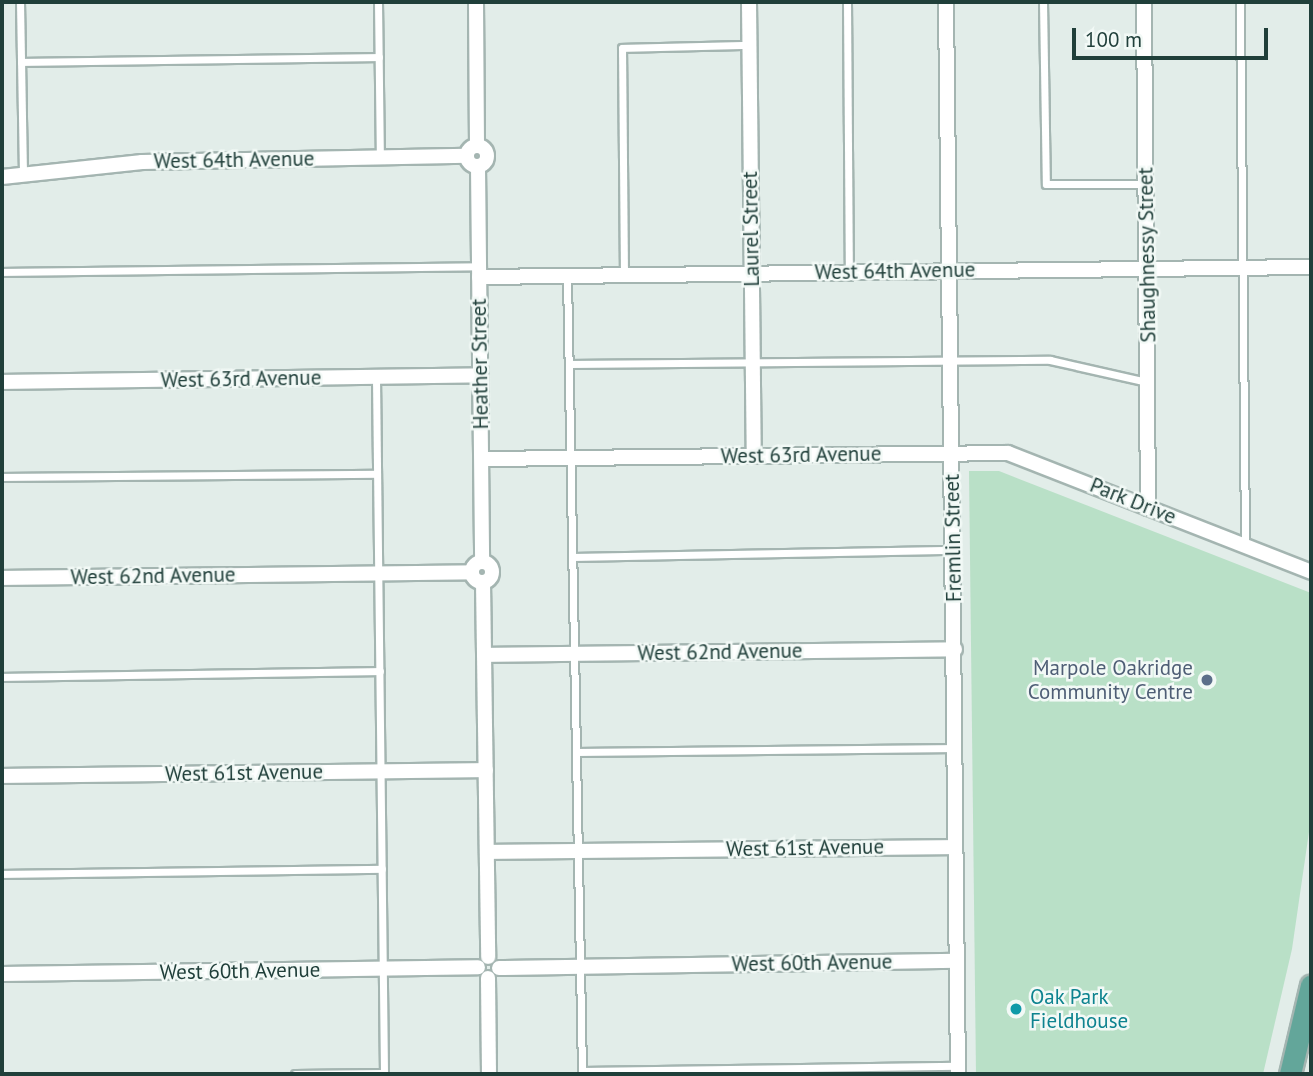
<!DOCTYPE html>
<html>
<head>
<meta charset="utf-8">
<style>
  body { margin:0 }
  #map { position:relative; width:1313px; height:1076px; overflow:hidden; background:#e2ede9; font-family:"PT Sans",sans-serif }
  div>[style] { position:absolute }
  .green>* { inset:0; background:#b9e0c7 }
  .roads { filter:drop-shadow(2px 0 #a4b5b1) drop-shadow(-2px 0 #a4b5b1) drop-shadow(0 2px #a4b5b1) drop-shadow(0 -2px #a4b5b1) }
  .service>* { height:7px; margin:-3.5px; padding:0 3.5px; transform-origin:3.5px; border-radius:3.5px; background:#fff }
  .minor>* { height:14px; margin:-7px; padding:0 7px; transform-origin:7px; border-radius:7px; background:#fff }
  .minor>.ring { margin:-7px; padding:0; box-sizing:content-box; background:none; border:14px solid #fff; border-radius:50% }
  .primary>* { height:21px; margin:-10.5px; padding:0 10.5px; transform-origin:10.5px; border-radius:10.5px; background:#63a69a }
  .dots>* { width:19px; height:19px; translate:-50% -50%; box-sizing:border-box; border:4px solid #f2f9f6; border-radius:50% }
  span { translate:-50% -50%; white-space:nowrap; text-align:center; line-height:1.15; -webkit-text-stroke:5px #f2f9f6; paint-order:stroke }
  .street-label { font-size:21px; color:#203f3a }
  .service-label { font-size:21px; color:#4e5e75 }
  .right { translate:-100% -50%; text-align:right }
  .culture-label { font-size:21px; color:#0d838f }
  .left { translate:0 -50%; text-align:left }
  .frame { position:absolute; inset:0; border:4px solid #203f3a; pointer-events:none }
  .scale { position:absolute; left:1072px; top:28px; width:196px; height:32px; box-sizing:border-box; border:4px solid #203f3a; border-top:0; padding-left:9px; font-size:21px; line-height:24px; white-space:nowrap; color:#203f3a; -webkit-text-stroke:5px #f2f9f6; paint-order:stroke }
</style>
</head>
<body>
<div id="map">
  <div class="green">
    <div style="clip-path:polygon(969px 471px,999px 471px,1311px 593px,1311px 818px,1292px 949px,1263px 1074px,976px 1074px)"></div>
  </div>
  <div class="roads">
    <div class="service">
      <div style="left:20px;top:2px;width:173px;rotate:89deg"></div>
      <div style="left:378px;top:2px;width:155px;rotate:89.3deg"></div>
      <div style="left:847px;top:2px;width:270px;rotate:89.6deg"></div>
      <div style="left:1043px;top:2px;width:182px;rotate:89.1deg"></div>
      <div style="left:1046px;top:184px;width:100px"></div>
      <div style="left:1240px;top:2px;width:543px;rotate:89.47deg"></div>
      <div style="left:21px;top:62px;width:358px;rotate:-0.8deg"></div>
      <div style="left:2px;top:272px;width:477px;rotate:-0.7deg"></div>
      <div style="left:624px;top:275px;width:227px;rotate:-90.5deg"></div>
      <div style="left:622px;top:48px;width:127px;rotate:-1.4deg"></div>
      <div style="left:567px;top:276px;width:798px;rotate:88.92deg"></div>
      <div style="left:569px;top:364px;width:481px;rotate:-0.5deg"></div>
      <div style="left:1050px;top:360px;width:99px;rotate:12.8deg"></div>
      <div style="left:376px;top:378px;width:696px;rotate:89.34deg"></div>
      <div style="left:2px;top:477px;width:375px;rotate:-0.5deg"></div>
      <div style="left:576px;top:557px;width:377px;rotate:-1.1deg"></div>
      <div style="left:2px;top:677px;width:378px;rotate:-0.9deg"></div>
      <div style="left:579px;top:752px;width:375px;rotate:-0.6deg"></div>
      <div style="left:2px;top:874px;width:380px;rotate:-0.8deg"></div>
      <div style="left:582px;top:1071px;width:376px;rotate:-0.8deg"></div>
      <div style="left:295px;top:1074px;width:89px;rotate:-0.6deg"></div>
    </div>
    <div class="minor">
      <div style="left:476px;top:2px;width:144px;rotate:89.6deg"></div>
      <div style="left:749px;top:2px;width:453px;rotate:89.4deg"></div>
      <div style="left:946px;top:2px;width:1072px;rotate:89.36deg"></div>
      <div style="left:1144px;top:2px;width:506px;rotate:89.55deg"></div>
      <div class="ring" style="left:467px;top:146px;width:6px;height:6px"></div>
      <div style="left:478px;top:167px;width:394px;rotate:89.4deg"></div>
      <div style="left:2px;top:177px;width:141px;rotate:-6.1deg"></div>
      <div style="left:142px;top:162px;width:325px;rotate:-1.1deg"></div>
      <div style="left:479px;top:277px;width:832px;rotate:-0.69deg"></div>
      <div style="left:2px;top:382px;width:478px;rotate:-0.8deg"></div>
      <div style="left:482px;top:459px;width:526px;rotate:-0.65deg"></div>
      <div style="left:1008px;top:453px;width:326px;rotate:21.4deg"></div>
      <div class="ring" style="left:472px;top:562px;width:6px;height:6px"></div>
      <div style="left:2px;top:578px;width:470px;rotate:-0.7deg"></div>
      <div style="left:483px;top:582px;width:375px;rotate:89.2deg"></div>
      <div style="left:484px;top:655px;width:471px;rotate:-0.7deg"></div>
      <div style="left:2px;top:776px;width:484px;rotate:-0.7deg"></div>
      <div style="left:487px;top:852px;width:468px;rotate:-0.6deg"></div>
      <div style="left:499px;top:968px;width:458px;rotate:-0.9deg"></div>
      <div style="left:2px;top:974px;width:476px;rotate:-0.8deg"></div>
      <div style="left:488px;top:978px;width:96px;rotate:89.4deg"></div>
    </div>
    <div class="primary">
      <div style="left:1290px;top:1074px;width:91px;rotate:-76.7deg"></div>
    </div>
  </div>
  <div class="dots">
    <div style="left:1207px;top:680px;background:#5c6f8a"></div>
    <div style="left:1016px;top:1009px;background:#0f9aa8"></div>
  </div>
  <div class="street-label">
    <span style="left:234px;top:160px;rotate:-1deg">West 64th Avenue</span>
    <span style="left:751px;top:229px;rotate:-91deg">Laurel Street</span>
    <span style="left:1147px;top:255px;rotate:-91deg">Shaughnessy Street</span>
    <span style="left:895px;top:271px;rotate:-1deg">West 64th Avenue</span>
    <span style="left:480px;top:364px;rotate:-91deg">Heather Street</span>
    <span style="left:241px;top:379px;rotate:-1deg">West 63rd Avenue</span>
    <span style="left:801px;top:455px;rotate:-1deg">West 63rd Avenue</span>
    <span style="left:1133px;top:501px;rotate:22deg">Park Drive</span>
    <span style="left:953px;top:538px;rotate:-91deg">Fremlin Street</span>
    <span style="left:153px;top:576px;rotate:-1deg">West 62nd Avenue</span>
    <span style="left:720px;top:652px;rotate:-1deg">West 62nd Avenue</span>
    <span style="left:244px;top:773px;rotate:-1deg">West 61st Avenue</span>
    <span style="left:805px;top:848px;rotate:-1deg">West 61st Avenue</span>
    <span style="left:812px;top:963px;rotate:-1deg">West 60th Avenue</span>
    <span style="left:240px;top:971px;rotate:-1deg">West 60th Avenue</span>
  </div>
  <div class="service-label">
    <span class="right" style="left:1193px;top:680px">Marpole Oakridge<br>Community Centre</span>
  </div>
  <div class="culture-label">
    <span class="left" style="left:1030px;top:1009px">Oak Park<br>Fieldhouse</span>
  </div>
  <div class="frame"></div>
  <div class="scale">100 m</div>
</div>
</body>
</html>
